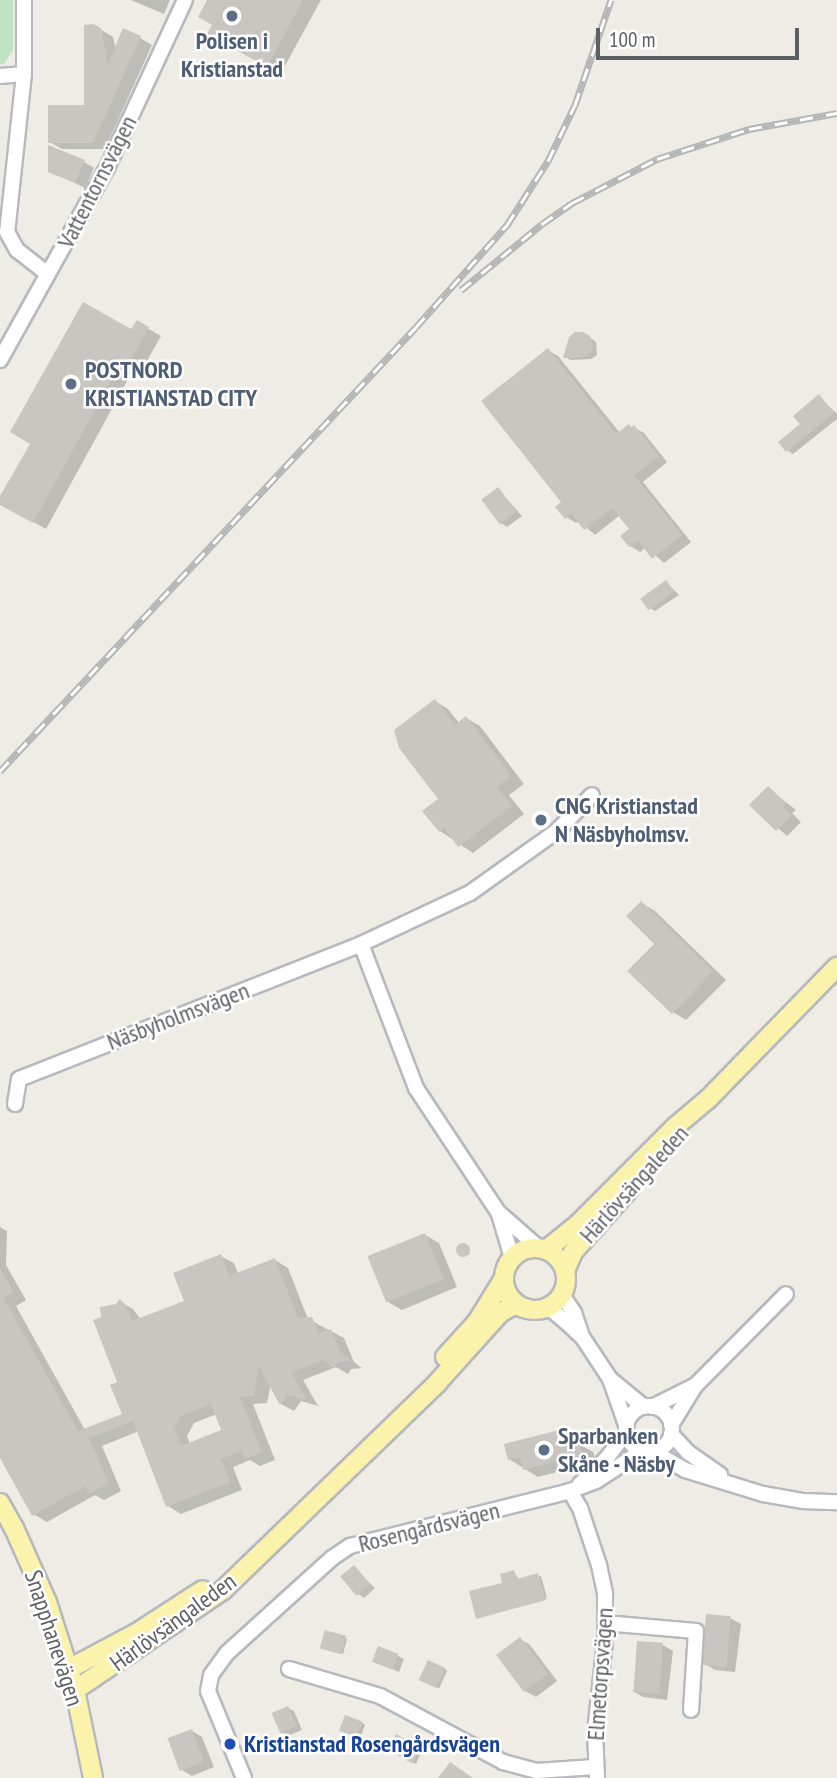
<!DOCTYPE html>
<html>
<head>
<meta charset="utf-8">
<style>
  body { margin:0 }
  #map { position:relative; width:837px; height:1778px; overflow:hidden; background:#eeece4; font-family:"PT Sans Narrow",sans-serif }
  div>[style] { position:absolute }
  .green>* { inset:0; background:#c1e4c3 }
  .shadow>* { inset:0; background:#0003; transform-origin:0 0 }
  .building>* { inset:0; background:#c9c6c1; transform-origin:0 0 }
  .round { border-radius:50% }
  .roads { filter:drop-shadow(2px 0 #b6b9bd) drop-shadow(-2px 0 #b6b9bd) drop-shadow(0 2px #b6b9bd) drop-shadow(0 -2px #b6b9bd) }
  .minor>* { height:14px; margin:-7px; padding:0 7px; transform-origin:7px; border-radius:7px; background:#fff }
  .minor>.ring { margin:-7px; padding:0; box-sizing:content-box; background:none; border:14px solid #fff; border-radius:50% }
  .major>* { height:18px; margin:-9px; padding:0 9px; transform-origin:9px; border-radius:9px; background:#fbf3ac }
  .major>.ring { margin:-9px; padding:0; box-sizing:content-box; background:none; border:18px solid #fbf3ac; border-radius:50% }
  .rail>* { height:7px; margin-top:-3.5px; transform-origin:0; background:repeating-linear-gradient(90deg,#fff 0 13px,#b4b5b5 0 26px); box-sizing:border-box; border-block:2px solid #b4b5b5 }
  .dots>* { width:19px; height:19px; translate:-50% -50%; box-sizing:border-box; border:4px solid #fff; border-radius:50% }
  span { translate:-50% -50%; white-space:nowrap; text-align:center; line-height:1.15; -webkit-text-stroke:5px #fff; paint-order:stroke }
  .service-label { font-size:24px; color:#4e5e75; font-weight:700 }
  .left { translate:0 -50%; text-align:left }
  .street-label { font-size:24px; color:#5c5f64 }
  .transit-label { font-size:24px; color:#164399; font-weight:700 }
  .scale { position:absolute; left:596px; top:28px; width:203px; height:32px; box-sizing:border-box; border:4px solid #5c5f64; border-top:0; padding-left:9px; font-size:21px; line-height:24px; white-space:nowrap; color:#5c5f64; -webkit-text-stroke:5px #fff; paint-order:stroke }
</style>
</head>
<body>
<div id="map">
  <div class="green">
    <div style="clip-path:polygon(0 0,13px 0,13px 50px,4px 64px,0 64px)"></div>
  </div>
  <div class="shadow">
    <div style="clip-path:polygon(131px 0,170px 0,164px 14px)"></div>
    <div style="clip-path:polygon(209px 0,321px 0,281px 73px,210px 34px,214px 25px)"></div>
    <div style="clip-path:polygon(100px 29px,113px 37px,116px 50px,140px 38px,152px 45px,105px 149px,62px 149px,50px 142px,86px 107px)"></div>
    <div style="clip-path:polygon(84px 162px,94px 168px,85px 188px,50px 171px)"></div>
    <div style="clip-path:polygon(137px 322px,161px 336px,138px 377px,131px 374px,46px 529px,0 503px)"></div>
    <div style="clip-path:polygon(590px 338px,596px 342px,597px 355px,591px 359px,571px 360px,565px 357px)"></div>
    <div style="clip-path:polygon(548px 350px,558px 356px,620px 433px,634px 427px,644px 433px,667px 462px,643px 482px,691px 542px,664px 563px,646px 547px,640px 552px,630px 546px,631px 530px,620px 515px,595px 535px,579px 521px,576px 523px,566px 517px)"></div>
    <div style="clip-path:polygon(819px 397px,837px 414px,837px 419px,793px 454px,787px 450px)"></div>
    <div style="clip-path:polygon(498px 489px,522px 516px,507px 527px,501px 523px)"></div>
    <div style="clip-path:polygon(666px 582px,679px 595px,655px 611px,649px 607px)"></div>
    <div style="clip-path:polygon(435px 701px,448px 709px,459px 723px,466px 718px,480px 726px,524px 784px,509px 795px,524px 814px,473px 853px,440px 831px)"></div>
    <div style="clip-path:polygon(768px 788px,796px 810px,792px 813px,801px 822px,787px 836px,752px 805px)"></div>
    <div style="clip-path:polygon(641px 903px,655px 911px,726px 980px,686px 1020px,673px 1012px,657px 944px)"></div>
    <div style="clip-path:polygon(evenodd,0 1227px,7px 1231px,6px 1265px,26px 1300px,16px 1306px,85px 1430px,124px 1415px,117px 1305px,120px 1302px,133px 1309px,141px 1320px,186px 1302px,220px 1256px,234px 1263px,238px 1274px,275px 1260px,288px 1268px,308px 1319px,344px 1338px,354px 1362px,362px 1368px,351px 1369px,348px 1374px,336px 1367px,303px 1380px,318px 1406px,301px 1401px,294px 1411px,281px 1404px,271px 1384px,267px 1403px,253px 1404px,275px 1460px,260px 1466px,250px 1460px,233px 1467px,242px 1490px,181px 1514px,168px 1506px,139px 1431px,102px 1446px,121px 1491px,104px 1500px,95px 1495px,47px 1522px,33px 1514px,0 1455px,0 1227px,217px 1414px,224px 1431px,190px 1444px,187px 1436px,194px 1423px,217px 1414px)"></div>
    <div style="clip-path:polygon(425px 1235px,439px 1243px,457px 1287px,402px 1310px,388px 1302px)"></div>
    <div style="clip-path:polygon(465px 1246px,470px 1254px,464px 1256px,459px 1248px)"></div>
    <div style="clip-path:polygon(558px 1432px,572px 1440px,573px 1445px,579px 1444px,593px 1452px,596px 1462px,538px 1477px,509px 1459px)"></div>
    <div style="clip-path:polygon(354px 1568px,375px 1588px,364px 1598px,358px 1594px)"></div>
    <div style="clip-path:polygon(514px 1572px,519px 1580px,541px 1576px,547px 1598px,478px 1617px)"></div>
    <div style="clip-path:polygon(730px 1618px,741px 1624px,735px 1672px,715px 1670px,705px 1664px)"></div>
    <div style="clip-path:polygon(345px 1638px,347px 1639px,343px 1654px,324px 1649px)"></div>
    <div style="clip-path:polygon(520px 1639px,530px 1645px,557px 1681px,536px 1697px,525px 1691px)"></div>
    <div style="clip-path:polygon(663px 1645px,673px 1651px,667px 1700px,643px 1697px,633px 1691px)"></div>
    <div style="clip-path:polygon(398px 1656px,404px 1659px,399px 1672px,381px 1664px)"></div>
    <div style="left:429px;top:1662px;width:20px;height:20px;rotate:24deg"></div>
    <div style="clip-path:polygon(288px 1708px,294px 1711px,302px 1730px,287px 1736px,281px 1732px)"></div>
    <div style="clip-path:polygon(363px 1723px,365px 1725px,360px 1738px,344px 1732px)"></div>
    <div style="clip-path:polygon(192px 1731px,202px 1737px,214px 1767px,192px 1776px,182px 1770px)"></div>
    <div style="clip-path:polygon(397px 1736px,422px 1750px,416px 1764px,391px 1749px)"></div>
  </div>
  <div class="building">
    <div style="clip-path:polygon(207px 0,303px 0,267px 67px,207px 34px,212px 25px,198px 17px)"></div>
    <div style="clip-path:polygon(93px 24px,101px 28px,108px 64px,123px 28px,141px 36px,93px 143px,48px 143px,48px 105px,84px 105px,84px 25px)"></div>
    <div style="clip-path:polygon(48px 145px,85px 160px,75px 183px,48px 172px)"></div>
    <div style="clip-path:polygon(83px 302px,131px 329px,137px 320px,149px 327px,124px 371px,118px 368px,33px 523px,0 505px,0 496px,30px 444px,10px 432px)"></div>
    <div style="clip-path:polygon(575px 332px,583px 332px,590px 336px,593px 344px,591px 352px,584px 357px,563px 358px,569px 337px)"></div>
    <div style="clip-path:polygon(548px 348px,616px 434px,629px 424px,631px 427px,634px 425px,659px 456px,634px 475px,682px 535px,652px 559px,638px 540px,629px 547px,620px 536px,629px 529px,612px 508px,584px 530px,571px 513px,565px 519px,555px 507px,561px 502px,481px 401px)"></div>
    <div style="clip-path:polygon(819px 394px,834px 413px,786px 452px,778px 442px,800px 424px,793px 416px)"></div>
    <div style="left:498px;top:487px;width:31px;height:21px;rotate:53deg"></div>
    <div style="left:666px;top:580px;width:14px;height:32px;rotate:54deg"></div>
    <div style="clip-path:polygon(435px 699px,455px 725px,466px 716px,511px 776px,497px 787px,512px 806px,458px 847px,444px 828px,439px 832px,422px 811px,438px 799px,399px 748px,394px 730px)"></div>
    <div style="clip-path:polygon(768px 786px,787px 804px,783px 807px,792px 815px,776px 831px,749px 805px)"></div>
    <div style="clip-path:polygon(641px 901px,713px 971px,672px 1014px,627px 971px,654px 944px,626px 916px)"></div>
    <div style="left:425px;top:1233px;width:50px;height:62px;rotate:68deg"></div>
    <div class="round" style="left:456px;top:1243px;width:14px;height:14px"></div>
    <div style="clip-path:polygon(evenodd,221px 1254px,229px 1276px,275px 1258px,298px 1318px,312px 1317px,319px 1333px,331px 1329px,340px 1352px,352px 1361px,338px 1362px,333px 1368px,323px 1360px,291px 1373px,307px 1400px,287px 1395px,280px 1405px,259px 1367px,254px 1396px,240px 1397px,262px 1452px,245px 1459px,242px 1451px,221px 1459px,230px 1482px,166px 1507px,133px 1421px,89px 1438px,109px 1483px,89px 1494px,85px 1486px,32px 1516px,0 1458px,0 1268px,14px 1292px,4px 1298px,78px 1431px,122px 1414px,110px 1385px,117px 1382px,93px 1320px,101px 1317px,100px 1307px,116px 1304px,120px 1299px,125px 1304px,132px 1321px,184px 1301px,173px 1273px,221px 1254px,211px 1404px,221px 1430px,181px 1446px,174px 1428px,181px 1416px,211px 1404px)"></div>
    <div style="clip-path:polygon(559px 1430px,563px 1446px,579px 1442px,583px 1455px,523px 1470px,520px 1457px,508px 1460px,504px 1444px)"></div>
    <div style="left:354px;top:1565px;width:25px;height:18px;rotate:50deg"></div>
    <div style="clip-path:polygon(514px 1570px,517px 1579px,538px 1573px,546px 1600px,476px 1619px,469px 1591px,502px 1583px,500px 1574px)"></div>
    <div style="left:706px;top:1614px;width:25px;height:51px;rotate:5deg"></div>
    <div style="left:325px;top:1630px;width:22px;height:19px;rotate:16deg"></div>
    <div style="left:520px;top:1637px;width:46px;height:30px;rotate:53deg"></div>
    <div style="left:637px;top:1641px;width:26px;height:51px;rotate:4deg"></div>
    <div style="left:378px;top:1646px;width:22px;height:17px;rotate:21deg"></div>
    <div style="left:428px;top:1660px;width:19px;height:22px;rotate:25deg"></div>
    <div style="left:288px;top:1706px;width:22px;height:18px;rotate:66deg"></div>
    <div style="left:345px;top:1715px;width:19px;height:17px;rotate:21deg"></div>
    <div style="left:192px;top:1729px;width:35px;height:26px;rotate:70deg"></div>
    <div style="clip-path:polygon(396px 1734px,420px 1747px,413px 1764px,389px 1750px)"></div>
    <div style="clip-path:polygon(450px 1762px,473px 1778px,438px 1778px)"></div>
  </div>
  <div class="roads">
    <div class="minor">
      <div style="left:24px;top:0;width:74px;rotate:90deg"></div>
      <div style="left:24px;top:74px;width:159px;rotate:96.1deg"></div>
      <div style="left:7px;top:232px;width:21px;rotate:61deg"></div>
      <div style="left:17px;top:250px;width:39px;rotate:38deg"></div>
      <div style="left:0;top:76px;width:24px;rotate:-5deg"></div>
      <div style="left:0;top:360px;width:220px;rotate:-60.9deg"></div>
      <div style="left:107px;top:168px;width:185px;rotate:-65.1deg"></div>
      <div style="left:15px;top:1104px;width:25px;rotate:-81deg"></div>
      <div style="left:19px;top:1079px;width:368px;rotate:-21.5deg"></div>
      <div style="left:499px;top:1214px;width:46px;rotate:73.5deg"></div>
      <div style="left:539px;top:1248px;width:55px;rotate:-138.7deg"></div>
      <div style="left:498px;top:1212px;width:149px;rotate:-123.5deg"></div>
      <div style="left:416px;top:1088px;width:154px;rotate:-110.9deg"></div>
      <div style="left:361px;top:944px;width:120px;rotate:-25.1deg"></div>
      <div style="left:470px;top:893px;width:107px;rotate:-35.5deg"></div>
      <div style="left:557px;top:831px;width:50px;rotate:-45.8deg"></div>
      <div style="left:562px;top:1295px;width:22px;rotate:56deg"></div>
      <div style="left:574px;top:1313px;width:21px;rotate:71deg"></div>
      <div style="left:536px;top:1310px;width:16px"></div>
      <div style="left:552px;top:1310px;width:18px;rotate:41deg"></div>
      <div style="left:566px;top:1322px;width:23px;rotate:43deg"></div>
      <div style="left:583px;top:1338px;width:49px;rotate:56.6deg"></div>
      <div style="left:610px;top:1379px;width:44px;rotate:39.5deg"></div>
      <div style="left:610px;top:1379px;width:49px;rotate:70.8deg"></div>
      <div class="ring" style="left:626px;top:1406px;width:32px;height:32px"></div>
      <div style="left:652px;top:1407px;width:47px;rotate:-26.6deg"></div>
      <div style="left:671px;top:1425px;width:46px;rotate:-58.4deg"></div>
      <div style="left:695px;top:1386px;width:129px;rotate:-45.3deg"></div>
      <div style="left:671px;top:1434px;width:26px;rotate:47deg"></div>
      <div style="left:689px;top:1453px;width:38px;rotate:35deg"></div>
      <div style="left:654px;top:1452px;width:36px;rotate:30deg"></div>
      <div style="left:685px;top:1470px;width:82px;rotate:17.1deg"></div>
      <div style="left:763px;top:1494px;width:40px;rotate:10deg"></div>
      <div style="left:802px;top:1501px;width:35px;rotate:2deg"></div>
      <div style="left:580px;top:1484px;width:36px;rotate:-44deg"></div>
      <div style="left:606px;top:1459px;width:33px;rotate:-52deg"></div>
      <div style="left:570px;top:1491px;width:20px;rotate:60deg"></div>
      <div style="left:580px;top:1508px;width:60px;rotate:71.6deg"></div>
      <div style="left:599px;top:1565px;width:30px;rotate:78deg"></div>
      <div style="left:605px;top:1594px;width:47px;rotate:90deg"></div>
      <div style="left:605px;top:1641px;width:92px;rotate:96.3deg"></div>
      <div style="left:595px;top:1732px;width:46px;rotate:87.5deg"></div>
      <div style="left:605px;top:1623px;width:91px;rotate:5deg"></div>
      <div style="left:696px;top:1631px;width:79px;rotate:93.6deg"></div>
      <div style="left:289px;top:1669px;width:95px;rotate:16.5deg"></div>
      <div style="left:380px;top:1696px;width:140px;rotate:28.2deg"></div>
      <div style="left:503px;top:1762px;width:34px;rotate:15deg"></div>
      <div style="left:536px;top:1771px;width:59px;rotate:-3.9deg"></div>
      <div style="left:244px;top:1778px;width:94px;rotate:-112.5deg"></div>
      <div style="left:208px;top:1691px;width:16px;rotate:-79deg"></div>
      <div style="left:211px;top:1675px;width:27px;rotate:-54deg"></div>
      <div style="left:227px;top:1653px;width:142px;rotate:-42.1deg"></div>
      <div style="left:332px;top:1558px;width:22px;rotate:-34deg"></div>
      <div style="left:350px;top:1546px;width:227px;rotate:-14deg"></div>
      <div style="left:570px;top:1491px;width:28px;rotate:-21deg"></div>
      <div style="left:596px;top:1481px;width:55px;rotate:-33.1deg"></div>
    </div>
    <div class="major">
      <div class="ring" style="left:504px;top:1248px;width:44px;height:44px"></div>
      <div style="left:546px;top:1250px;width:41px;rotate:-39.1deg"></div>
      <div style="left:578px;top:1224px;width:139px;rotate:-45deg"></div>
      <div style="left:676px;top:1126px;width:42px;rotate:-40.2deg"></div>
      <div style="left:708px;top:1099px;width:185px;rotate:-45.7deg"></div>
      <div style="left:565px;top:1271px;width:21px;rotate:-67deg"></div>
      <div style="left:573px;top:1252px;width:86px;rotate:-48.3deg"></div>
      <div style="left:445px;top:1357px;width:47px;rotate:-47.6deg"></div>
      <div style="left:477px;top:1322px;width:52px;rotate:-58.5deg"></div>
      <div style="left:0;top:1503px;width:29px;rotate:61deg"></div>
      <div style="left:14px;top:1528px;width:81px;rotate:66deg"></div>
      <div style="left:47px;top:1602px;width:92px;rotate:72.3deg"></div>
      <div style="left:75px;top:1690px;width:90px;rotate:78.4deg"></div>
      <div style="left:69px;top:1669px;width:78px;rotate:-28.2deg"></div>
      <div style="left:138px;top:1632px;width:77px;rotate:-32.9deg"></div>
      <div style="left:75px;top:1690px;width:179px;rotate:-34deg"></div>
      <div style="left:223px;top:1590px;width:298px;rotate:-44deg"></div>
      <div style="left:437px;top:1383px;width:94px;rotate:-48deg"></div>
      <div style="left:500px;top:1313px;width:16px;rotate:-30deg"></div>
      <div style="left:514px;top:1305px;width:15px;rotate:16deg"></div>
    </div>
  </div>
  <div class="rail">
    <div style="left:461px;top:290px;width:104px;rotate:-39.2deg"></div>
    <div style="left:542px;top:224px;width:37px;rotate:-35deg"></div>
    <div style="left:572px;top:203px;width:96px;rotate:-27.4deg"></div>
    <div style="left:657px;top:159px;width:97px;rotate:-18.1deg"></div>
    <div style="left:749px;top:129px;width:89px;rotate:-10.3deg"></div>
    <div style="left:0;top:771px;width:608px;rotate:-46.86deg"></div>
    <div style="left:416px;top:327px;width:137px;rotate:-48.3deg"></div>
    <div style="left:507px;top:225px;width:76px;rotate:-57.4deg"></div>
    <div style="left:548px;top:161px;width:62px;rotate:-64.3deg"></div>
    <div style="left:575px;top:105px;width:111px;rotate:-71.1deg"></div>
  </div>
  <div class="dots">
    <div style="left:232px;top:16px;background:#5c6f8a"></div>
    <div style="left:71px;top:384px;background:#5c6f8a"></div>
    <div style="left:541px;top:820px;background:#5c6f8a"></div>
    <div style="left:544px;top:1450px;background:#5c6f8a"></div>
    <div style="left:230px;top:1744px;background:#1a4fb4"></div>
  </div>
  <div class="service-label">
    <span style="left:232px;top:55px">Polisen i<br>Kristianstad</span>
    <span class="left" style="left:85px;top:384px">POSTNORD<br>KRISTIANSTAD CITY</span>
    <span class="left" style="left:555px;top:820px">CNG Kristianstad<br>N Näsbyholmsv.</span>
    <span class="left" style="left:558px;top:1450px">Sparbanken<br>Skåne - Näsby</span>
  </div>
  <div class="street-label">
    <span style="left:97px;top:182px;rotate:-63deg">Vattentornsvägen</span>
    <span style="left:178px;top:1016px;rotate:-21deg">Näsbyholmsvägen</span>
    <span style="left:634px;top:1184px;rotate:-48deg">Härlövsängaleden</span>
    <span style="left:429px;top:1527px;rotate:-14deg">Rosengårdsvägen</span>
    <span style="left:173px;top:1622px;rotate:-36deg">Härlövsängaleden</span>
    <span style="left:54px;top:1638px;rotate:72deg">Snapphanevägen</span>
    <span style="left:600px;top:1674px;rotate:-86deg">Elmetorpsvägen</span>
  </div>
  <div class="transit-label">
    <span class="left" style="left:244px;top:1744px">Kristianstad Rosengårdsvägen</span>
  </div>
  <div class="scale">100 m</div>
</div>
</body>
</html>
